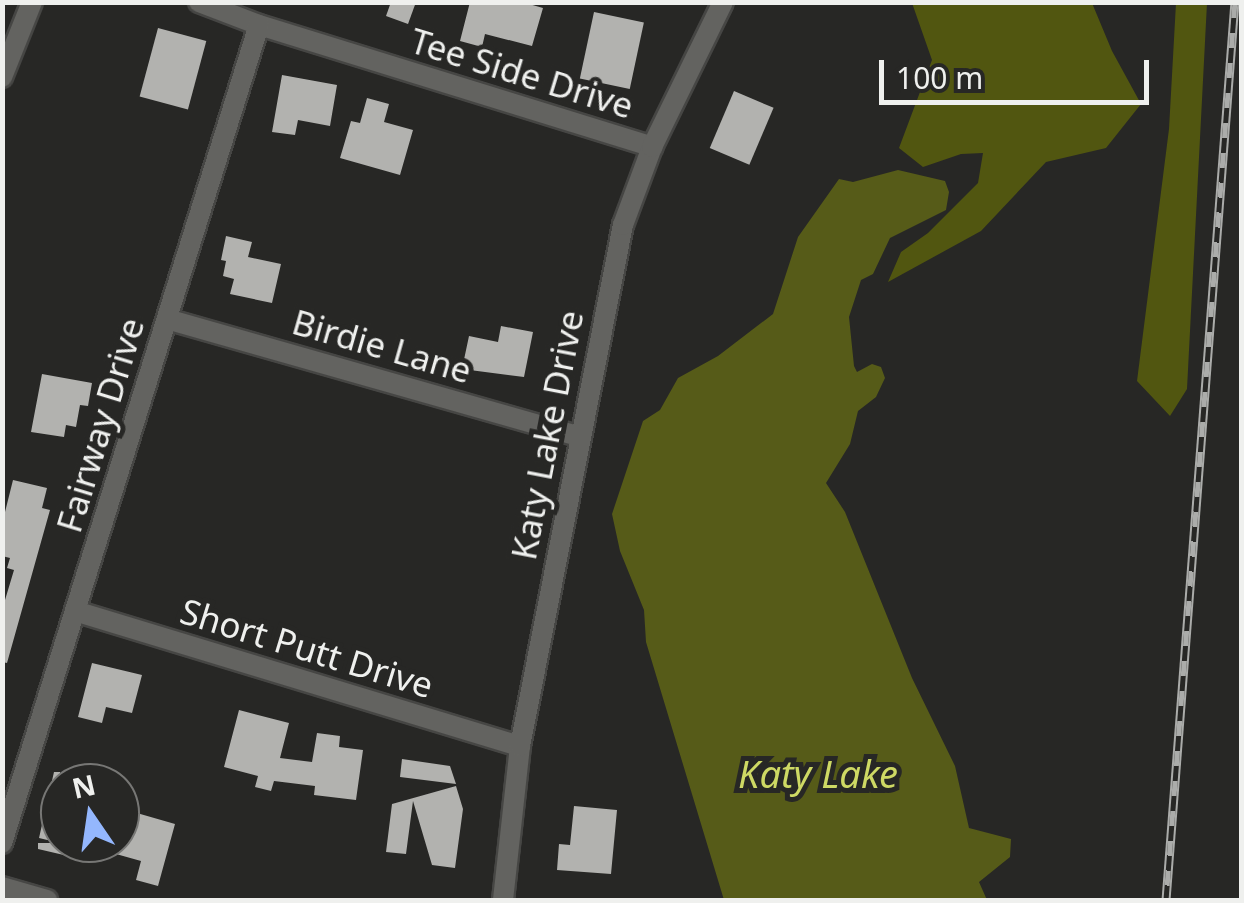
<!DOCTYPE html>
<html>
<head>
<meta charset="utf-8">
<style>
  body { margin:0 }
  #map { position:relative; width:1244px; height:903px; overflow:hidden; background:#272725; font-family:"Noto Sans",sans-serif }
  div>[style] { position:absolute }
  .forest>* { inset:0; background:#515610 }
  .water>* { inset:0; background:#565b18 }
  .building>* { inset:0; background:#b2b2af; transform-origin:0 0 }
  .roads { filter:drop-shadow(2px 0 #464644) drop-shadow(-2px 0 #464644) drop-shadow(0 2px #464644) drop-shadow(0 -2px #464644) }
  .street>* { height:20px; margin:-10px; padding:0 10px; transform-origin:10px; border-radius:10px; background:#636360 }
  .rail>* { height:9px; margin-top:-4.5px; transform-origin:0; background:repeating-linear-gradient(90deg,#272725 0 15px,#abacaa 0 30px); box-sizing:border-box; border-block:2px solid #abacaa }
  span { translate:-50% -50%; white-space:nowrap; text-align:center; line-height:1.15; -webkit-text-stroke:10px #272725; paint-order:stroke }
  .street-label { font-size:35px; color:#eff0ee }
  .water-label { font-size:38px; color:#ced964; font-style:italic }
  .frame { position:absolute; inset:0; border:5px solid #eff0ee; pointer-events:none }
  .north { position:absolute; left:40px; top:763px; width:100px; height:100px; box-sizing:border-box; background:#272725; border:2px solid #777775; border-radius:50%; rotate:347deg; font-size:28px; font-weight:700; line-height:40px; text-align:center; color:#eff0ee }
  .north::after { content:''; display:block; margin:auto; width:35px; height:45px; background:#94b7fd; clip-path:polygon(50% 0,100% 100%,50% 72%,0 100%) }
  .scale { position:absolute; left:879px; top:60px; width:270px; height:45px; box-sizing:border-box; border:5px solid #eff0ee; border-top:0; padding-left:12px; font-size:30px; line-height:35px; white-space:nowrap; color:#eff0ee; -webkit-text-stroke:8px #272725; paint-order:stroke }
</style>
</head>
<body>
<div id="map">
  <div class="forest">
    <div style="clip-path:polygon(912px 3px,1092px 3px,1112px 51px,1141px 104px,1106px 148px,1046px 162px,981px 231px,888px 282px,901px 252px,928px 233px,978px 183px,983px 153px,961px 154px,923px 167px,899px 148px,932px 60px)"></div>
    <div style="clip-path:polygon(1176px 3px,1207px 3px,1187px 389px,1170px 416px,1137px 381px,1169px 129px)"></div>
  </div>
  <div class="water">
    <div style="clip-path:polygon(898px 170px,945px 181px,949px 192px,946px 210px,890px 238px,873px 274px,861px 280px,849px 317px,854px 366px,857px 372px,872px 364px,881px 367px,885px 378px,876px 397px,858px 411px,850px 444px,826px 483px,845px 512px,912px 678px,955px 766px,969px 828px,1011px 839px,1010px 857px,979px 882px,987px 900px,724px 900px,646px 642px,644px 610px,620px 551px,612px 514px,643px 421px,660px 410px,678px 378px,718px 356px,773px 314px,798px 237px,839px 179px,853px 182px)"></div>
  </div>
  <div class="building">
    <div style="clip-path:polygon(391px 2px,416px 2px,408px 24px,386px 16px)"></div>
    <div style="clip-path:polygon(470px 2px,522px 2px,543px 8px,532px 46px,485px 34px,482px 47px,460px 41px)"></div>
    <div style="left:594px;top:12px;width:51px;height:68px;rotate:12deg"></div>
    <div style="left:158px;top:28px;width:50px;height:71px;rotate:15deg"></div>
    <div style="clip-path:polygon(282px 75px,337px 85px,330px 126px,298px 120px,295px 135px,272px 132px)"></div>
    <div style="left:734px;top:91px;width:43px;height:62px;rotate:23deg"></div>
    <div style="clip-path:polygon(367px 98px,389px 104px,384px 122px,413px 130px,400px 175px,340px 158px,351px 121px,360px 123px)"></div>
    <div style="clip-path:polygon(226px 236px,252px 242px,248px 257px,281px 264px,272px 303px,230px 294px,234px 279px,223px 276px,226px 261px,221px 260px)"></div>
    <div style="clip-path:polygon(501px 326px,533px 332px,524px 377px,462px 369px,469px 336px,498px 342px)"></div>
    <div style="clip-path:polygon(42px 374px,92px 383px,88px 406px,80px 405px,76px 427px,66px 425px,64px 437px,31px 432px)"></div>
    <div style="clip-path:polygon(13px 480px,47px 488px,42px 508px,50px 510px,7px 663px,2px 662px,2px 610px,14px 570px,7px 568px,10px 558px,2px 556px,2px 524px)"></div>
    <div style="clip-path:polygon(92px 663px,142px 675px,132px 713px,106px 707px,102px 723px,78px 717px)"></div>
    <div style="clip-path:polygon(239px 710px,289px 723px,280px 758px,312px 762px,317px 733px,340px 736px,339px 747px,363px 750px,356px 800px,314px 795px,315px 786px,274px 781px,271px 791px,255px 787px,258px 776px,224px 767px)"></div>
    <div style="clip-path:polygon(402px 759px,450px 766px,456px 784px,400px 777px)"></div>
    <div style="clip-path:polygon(54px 772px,60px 772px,60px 843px,39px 838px)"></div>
    <div style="clip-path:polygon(456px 786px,463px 809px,455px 868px,432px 865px,413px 801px,406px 854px,386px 852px,392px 804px)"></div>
    <div style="clip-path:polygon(574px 806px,617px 810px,611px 874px,557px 870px,559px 844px,570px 845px)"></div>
    <div style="clip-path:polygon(123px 809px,175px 824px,158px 886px,136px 880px,141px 861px,91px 847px,91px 843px,120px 843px)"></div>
    <div style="clip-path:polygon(38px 843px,85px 843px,81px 859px,38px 849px)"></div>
  </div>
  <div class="roads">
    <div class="street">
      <div style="left:199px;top:2px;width:64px;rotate:21deg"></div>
      <div style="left:259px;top:25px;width:412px;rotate:17.2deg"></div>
      <div style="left:2px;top:77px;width:81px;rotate:-68.2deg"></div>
      <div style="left:167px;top:319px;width:428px;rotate:15.9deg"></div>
      <div style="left:75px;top:611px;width:465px;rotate:16.9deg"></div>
      <div style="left:2px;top:843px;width:857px;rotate:-72.56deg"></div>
      <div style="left:2px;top:887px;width:47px;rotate:16.1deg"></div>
      <div style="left:503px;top:900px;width:155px;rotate:-83.7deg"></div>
      <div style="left:520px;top:746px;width:531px;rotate:-78.82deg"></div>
      <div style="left:623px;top:225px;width:83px;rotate:-69.6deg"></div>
      <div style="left:652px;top:147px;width:161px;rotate:-63.9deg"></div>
    </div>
  </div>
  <div class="rail">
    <div style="left:1166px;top:900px;width:901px;rotate:-85.61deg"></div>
  </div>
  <div class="street-label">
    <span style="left:522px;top:73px;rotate:17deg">Tee Side Drive</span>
    <span style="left:382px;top:346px;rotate:16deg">Birdie Lane</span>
    <span style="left:100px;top:425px;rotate:-73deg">Fairway Drive</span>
    <span style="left:547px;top:435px;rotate:-79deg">Katy Lake Drive</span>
    <span style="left:307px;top:648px;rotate:17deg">Short Putt Drive</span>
  </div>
  <div class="water-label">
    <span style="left:818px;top:774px">Katy Lake</span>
  </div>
  <div class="frame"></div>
  <div class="north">N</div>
  <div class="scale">100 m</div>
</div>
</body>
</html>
